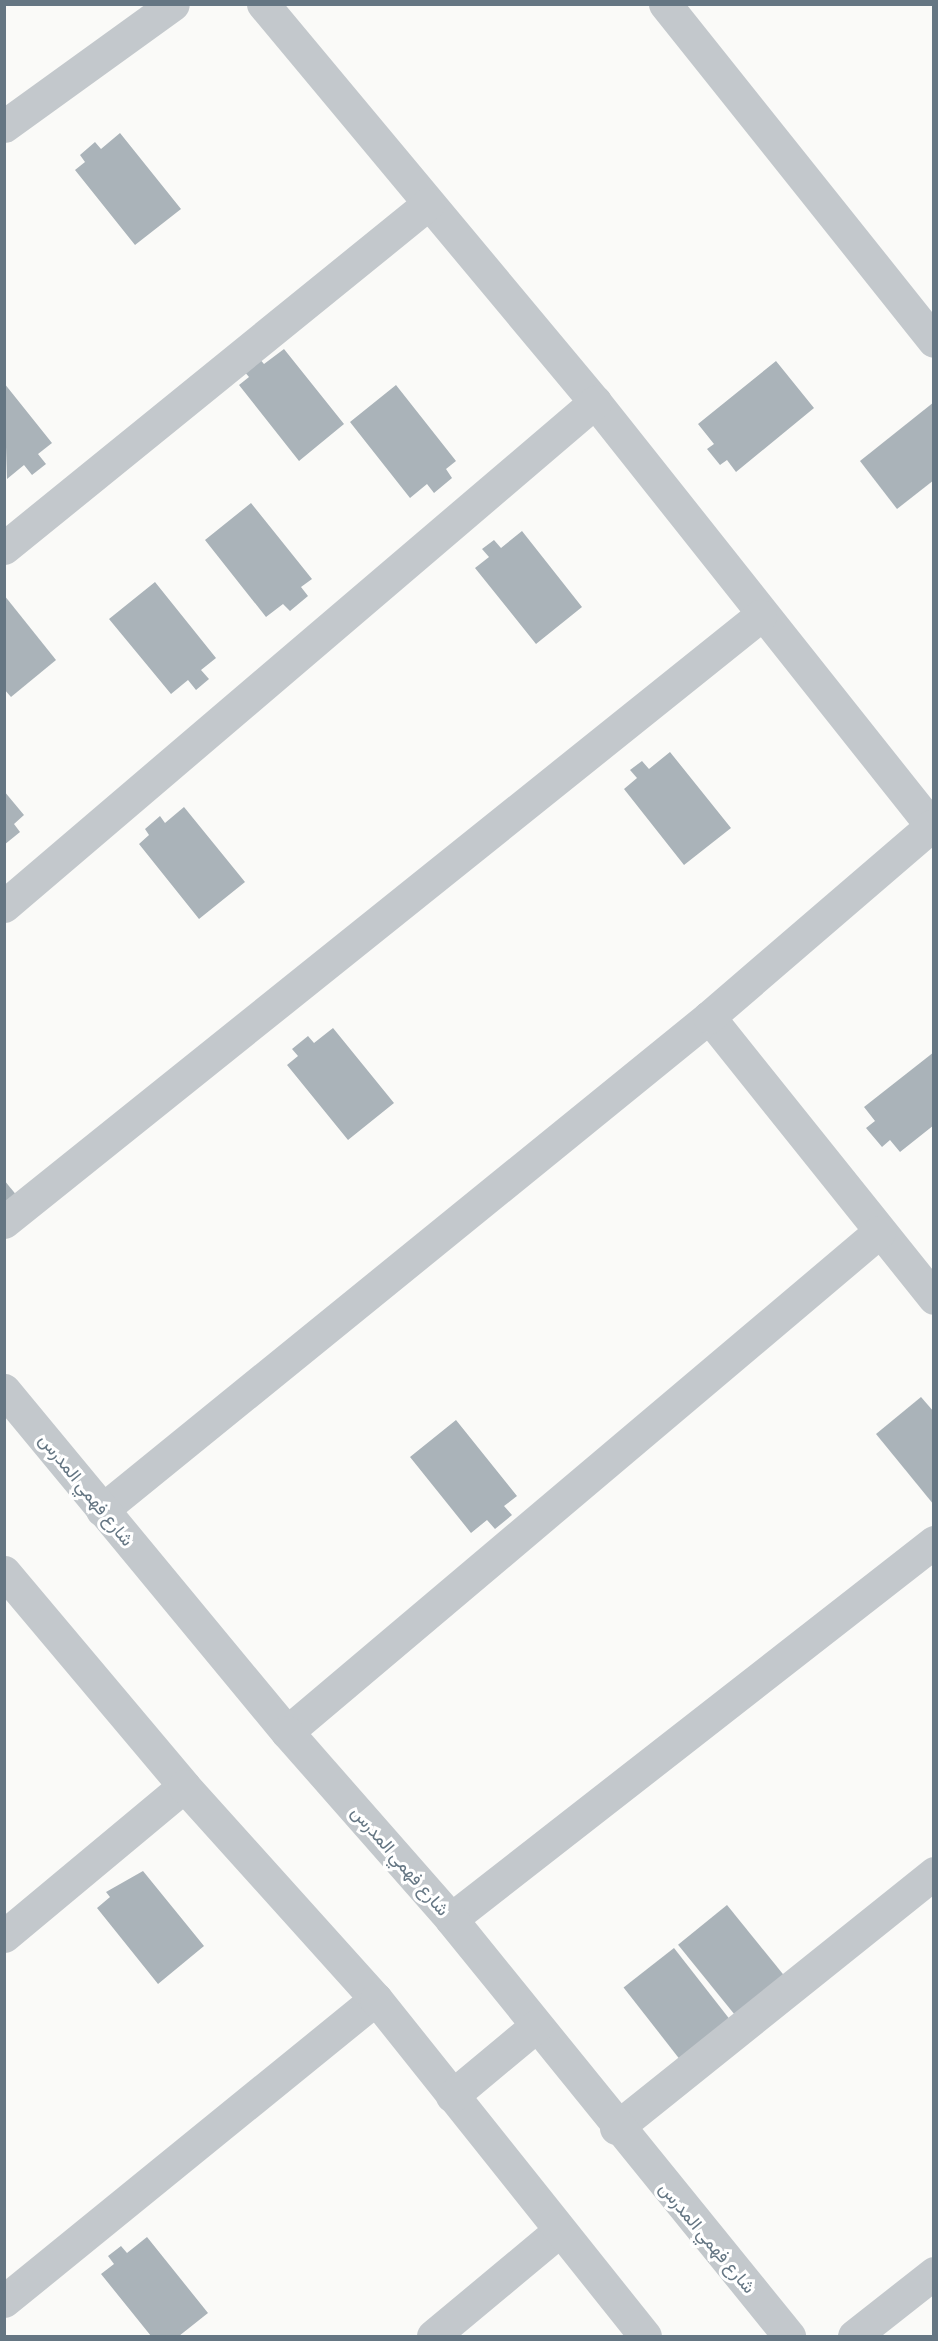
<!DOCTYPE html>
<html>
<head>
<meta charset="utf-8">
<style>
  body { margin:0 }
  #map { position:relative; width:938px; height:2341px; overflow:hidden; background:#fafaf8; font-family:"PT Sans Narrow",Vazirmatn,sans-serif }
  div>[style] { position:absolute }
  .building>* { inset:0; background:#aab3b9; transform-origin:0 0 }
  .minor>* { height:33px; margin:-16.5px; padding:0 16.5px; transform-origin:16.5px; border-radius:16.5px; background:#c3c8cc }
  .tertiary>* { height:33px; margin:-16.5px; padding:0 16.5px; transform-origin:16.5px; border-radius:16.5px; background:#c3c8cc }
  span { translate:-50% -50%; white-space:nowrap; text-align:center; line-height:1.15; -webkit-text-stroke:6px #fff; paint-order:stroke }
  .street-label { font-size:18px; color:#657683 }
  .frame { position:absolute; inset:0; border:6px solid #657683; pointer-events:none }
</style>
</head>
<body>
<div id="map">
  <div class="building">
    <div style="clip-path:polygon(120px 133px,181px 209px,135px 245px,75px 170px,85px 162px,80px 155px,95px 142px,101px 149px)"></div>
    <div style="clip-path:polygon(284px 349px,344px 424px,299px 461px,239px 385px,249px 377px,243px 370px,258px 357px,264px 364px)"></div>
    <div style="clip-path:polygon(776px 361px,814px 408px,736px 472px,727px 460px,720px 465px,707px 449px,714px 444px,698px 424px)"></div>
    <div style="clip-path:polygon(4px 383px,52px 443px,38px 454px,46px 464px,32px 475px,24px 465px,7px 479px)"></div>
    <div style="clip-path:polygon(396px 385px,456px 461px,446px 469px,452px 478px,434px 493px,427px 484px,410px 498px,350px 422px)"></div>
    <div style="clip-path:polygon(934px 402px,934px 480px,897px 509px,860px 461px)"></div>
    <div style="clip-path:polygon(251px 503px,312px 579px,301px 587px,308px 596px,290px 611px,283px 604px,266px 617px,205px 540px)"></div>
    <div style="clip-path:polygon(522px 531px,582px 607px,536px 644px,475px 568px,489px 557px,482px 549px,494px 540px,501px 548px)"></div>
    <div style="clip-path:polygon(155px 582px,216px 658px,201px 670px,209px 679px,196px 690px,188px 680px,171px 694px,109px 619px)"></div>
    <div style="clip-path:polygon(4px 595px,56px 660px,11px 697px,4px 689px)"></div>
    <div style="clip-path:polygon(670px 752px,731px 828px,684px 865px,624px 789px,637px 778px,630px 770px,642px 761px,649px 769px)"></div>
    <div style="clip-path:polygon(4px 791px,24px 815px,14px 824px,20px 832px,4px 845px)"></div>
    <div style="clip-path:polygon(184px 807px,245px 882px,199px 919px,139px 844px,149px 835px,145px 829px,160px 816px,165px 823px)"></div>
    <div style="clip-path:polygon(333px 1028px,394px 1103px,348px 1140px,287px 1065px,298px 1056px,292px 1049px,308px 1036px,314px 1043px)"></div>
    <div style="clip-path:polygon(934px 1052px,934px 1125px,900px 1152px,890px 1140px,882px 1147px,866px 1128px,875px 1121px,864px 1107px)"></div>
    <div style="clip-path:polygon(4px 1180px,18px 1197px,4px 1207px)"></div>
    <div style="clip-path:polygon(921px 1397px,934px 1412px,934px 1505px,876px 1434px)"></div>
    <div style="clip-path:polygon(456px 1420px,517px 1496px,504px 1506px,512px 1515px,495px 1529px,487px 1520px,471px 1533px,410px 1457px)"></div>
    <div style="clip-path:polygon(143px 1871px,204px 1946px,158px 1984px,97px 1908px,110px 1897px,106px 1892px)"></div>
    <div style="left:727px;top:1905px;width:104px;height:63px;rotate:51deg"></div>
    <div style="left:674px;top:1948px;width:105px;height:64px;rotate:52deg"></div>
    <div style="clip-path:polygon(147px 2237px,208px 2313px,179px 2336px,151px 2336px,101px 2274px,114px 2264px,108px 2256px,121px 2246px,127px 2253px)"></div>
  </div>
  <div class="minor">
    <div style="left:263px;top:4px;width:518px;rotate:50.17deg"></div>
    <div style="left:595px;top:402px;width:545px;rotate:51.55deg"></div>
    <div style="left:665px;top:4px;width:431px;rotate:51.4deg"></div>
    <div style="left:4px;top:126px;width:208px;rotate:-35.8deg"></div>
    <div style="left:4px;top:548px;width:546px;rotate:-39.05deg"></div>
    <div style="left:4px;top:906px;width:777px;rotate:-40.46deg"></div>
    <div style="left:709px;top:1017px;width:360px;rotate:51.3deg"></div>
    <div style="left:4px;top:1222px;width:969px;rotate:-38.72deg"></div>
    <div style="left:102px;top:1510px;width:782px;rotate:-39.08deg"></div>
    <div style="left:709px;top:1017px;width:293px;rotate:-40.7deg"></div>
    <div style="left:287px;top:1732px;width:775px;rotate:-40.18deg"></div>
    <div style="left:451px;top:1919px;width:613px;rotate:-37.97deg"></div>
    <div style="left:4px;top:1936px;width:234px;rotate:-39.8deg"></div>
    <div style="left:616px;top:2128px;width:408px;rotate:-38.7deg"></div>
    <div style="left:4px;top:2301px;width:479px;rotate:-39.1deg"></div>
    <div style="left:433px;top:2336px;width:164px;rotate:-39.8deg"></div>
    <div style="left:854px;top:2336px;width:102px;rotate:-38.2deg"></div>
  </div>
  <div class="tertiary">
    <div style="left:4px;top:1390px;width:444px;rotate:50.4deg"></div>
    <div style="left:287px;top:1732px;width:249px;rotate:48.7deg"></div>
    <div style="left:451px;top:1919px;width:537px;rotate:50.97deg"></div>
    <div style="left:4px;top:1572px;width:280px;rotate:49.9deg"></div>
    <div style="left:184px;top:1786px;width:287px;rotate:48deg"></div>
    <div style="left:376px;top:1999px;width:431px;rotate:51.4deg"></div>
    <div style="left:452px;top:2096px;width:109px;rotate:-39.8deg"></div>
  </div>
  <div class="street-label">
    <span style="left:86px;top:1490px;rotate:51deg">شارع فهمي المدرس</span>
    <span style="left:400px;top:1861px;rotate:49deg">شارع فهمي المدرس</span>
    <span style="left:707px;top:2238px;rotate:50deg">شارع فهمي المدرس</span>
  </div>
  <div class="frame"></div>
</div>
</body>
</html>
